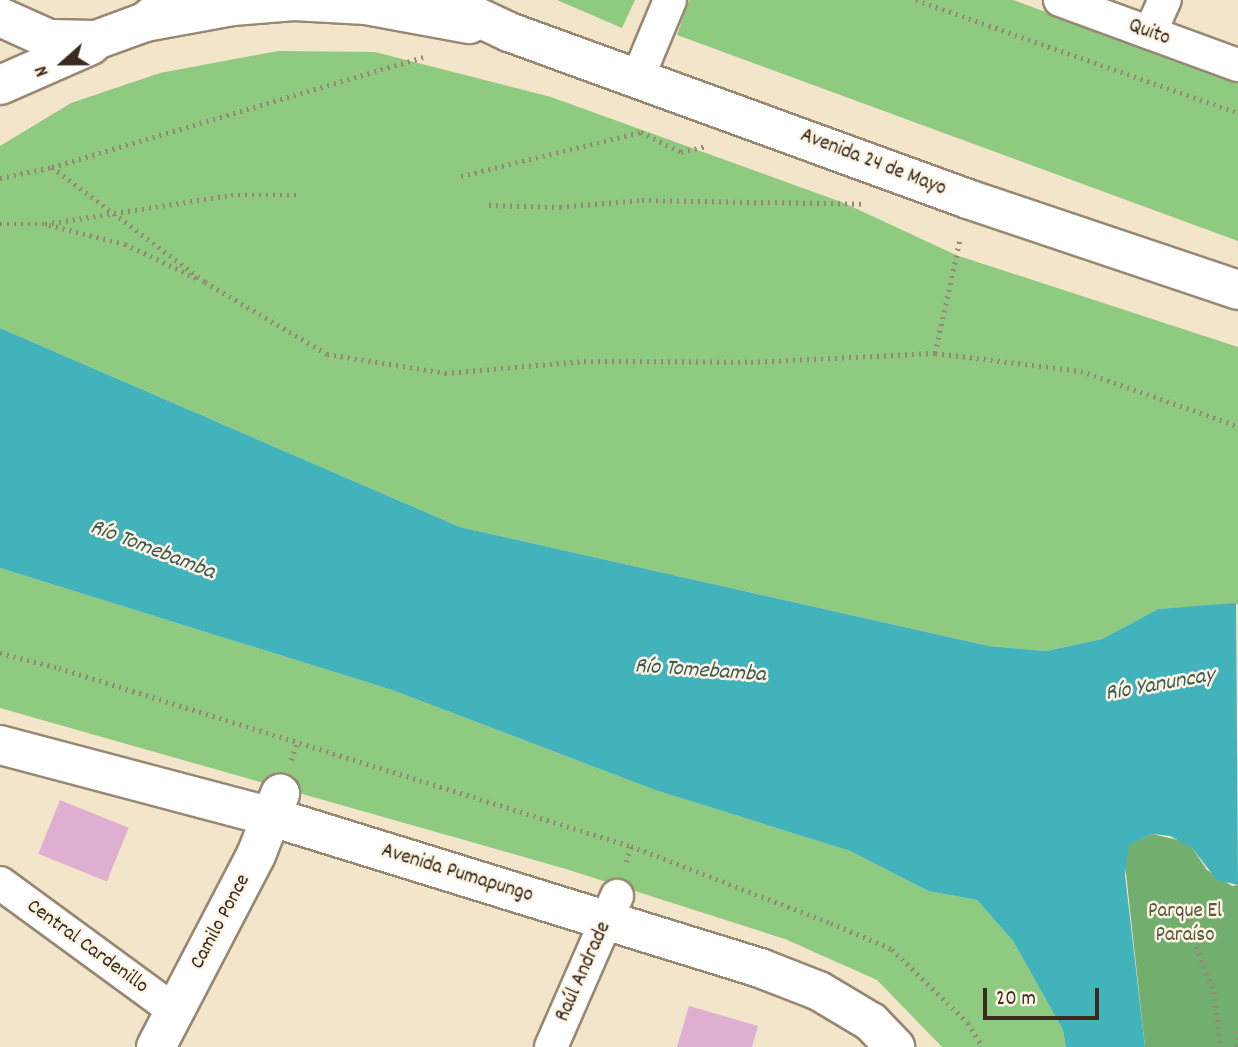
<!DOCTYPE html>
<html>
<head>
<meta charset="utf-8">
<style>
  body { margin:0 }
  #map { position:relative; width:1238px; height:1047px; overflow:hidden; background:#f3e5c9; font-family:Dekko,sans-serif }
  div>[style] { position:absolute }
  .green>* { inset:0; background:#8eca80 }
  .forest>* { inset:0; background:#72ae6e }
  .water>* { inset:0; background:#43b3bb }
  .building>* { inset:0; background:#dfafd2; transform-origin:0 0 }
  .path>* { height:4.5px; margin-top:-2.25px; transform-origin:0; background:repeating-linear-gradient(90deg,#978874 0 2px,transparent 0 7px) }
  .roads { filter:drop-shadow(2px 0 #978874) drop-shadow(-2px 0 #978874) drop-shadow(0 2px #978874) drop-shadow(0 -2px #978874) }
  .minor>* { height:32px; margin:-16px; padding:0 16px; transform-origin:16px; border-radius:16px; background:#fff }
  .tertiary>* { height:38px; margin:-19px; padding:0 19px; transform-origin:19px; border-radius:19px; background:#fff }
  .secondary>* { height:38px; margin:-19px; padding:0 19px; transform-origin:19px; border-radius:19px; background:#fff }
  span { translate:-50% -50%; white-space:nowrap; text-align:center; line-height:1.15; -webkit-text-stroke:5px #fcf5e5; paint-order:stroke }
  .street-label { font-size:21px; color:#3b2a1e }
  .park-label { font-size:21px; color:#545a3b }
  .water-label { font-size:23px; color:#3e5a55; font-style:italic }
  .north { position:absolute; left:28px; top:28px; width:70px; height:70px; -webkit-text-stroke:5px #fcf5e5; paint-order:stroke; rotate:249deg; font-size:19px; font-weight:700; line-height:28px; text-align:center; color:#3b2a1e }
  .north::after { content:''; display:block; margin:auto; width:24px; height:32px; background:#3b2a1e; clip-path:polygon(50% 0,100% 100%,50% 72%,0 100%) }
  .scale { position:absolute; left:983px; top:988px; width:116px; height:32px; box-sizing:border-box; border:4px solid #3b2a1e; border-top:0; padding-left:9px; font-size:21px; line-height:24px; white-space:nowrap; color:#3b2a1e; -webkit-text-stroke:5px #fcf5e5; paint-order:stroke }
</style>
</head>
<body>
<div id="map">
  <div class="green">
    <div style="clip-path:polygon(557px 0,635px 0,622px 28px)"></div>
    <div style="clip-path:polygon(689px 0,1013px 0,1238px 83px,1238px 241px,677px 35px)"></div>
    <div style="clip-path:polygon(278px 51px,375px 52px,551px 97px,844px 203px,956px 255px,1238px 347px,1238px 604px,1158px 609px,1102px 639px,1046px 651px,989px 646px,460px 527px,0 328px,0 146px,71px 103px,160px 73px)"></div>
    <div style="clip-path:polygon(0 568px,392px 690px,655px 790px,850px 851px,928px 891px,977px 900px,1013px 941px,1063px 1030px,1066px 1047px,942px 1047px,877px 980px,785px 939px,566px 869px,0 708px)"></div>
  </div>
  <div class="forest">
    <div style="clip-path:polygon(1152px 834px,1182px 841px,1192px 848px,1207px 870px,1232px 886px,1238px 885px,1238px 1047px,1145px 1047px,1124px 855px,1128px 845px)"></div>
  </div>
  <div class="water">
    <div style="clip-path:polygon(0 328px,460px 527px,989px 646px,1046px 651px,1102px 639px,1158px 609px,1236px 603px,1238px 885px,1217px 880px,1192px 848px,1170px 836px,1152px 834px,1129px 845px,1125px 875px,1145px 1047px,1066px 1047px,1063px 1030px,1013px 941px,977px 900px,928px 891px,850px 851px,655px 790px,392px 690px,0 568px)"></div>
  </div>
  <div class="building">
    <div style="left:60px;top:800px;width:74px;height:58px;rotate:22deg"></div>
    <div style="clip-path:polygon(689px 1006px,758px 1026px,752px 1047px,677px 1047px)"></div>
  </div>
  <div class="path">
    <div style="left:916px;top:0;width:341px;rotate:19.3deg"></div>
    <div style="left:52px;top:167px;width:387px;rotate:-16.5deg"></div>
    <div style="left:461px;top:176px;width:185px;rotate:-13.7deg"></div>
    <div style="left:641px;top:132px;width:45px;rotate:26.6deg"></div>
    <div style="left:681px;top:152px;width:27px;rotate:-13deg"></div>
    <div style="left:0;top:178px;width:53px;rotate:-11.9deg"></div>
    <div style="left:52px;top:167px;width:191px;rotate:36.9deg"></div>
    <div style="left:205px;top:282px;width:142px;rotate:30.5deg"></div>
    <div style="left:327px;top:354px;width:120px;rotate:9.1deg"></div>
    <div style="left:445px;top:373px;width:140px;rotate:-4.9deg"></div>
    <div style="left:584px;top:361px;width:167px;rotate:0.3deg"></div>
    <div style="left:751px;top:362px;width:184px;rotate:-2.8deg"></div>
    <div style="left:935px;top:353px;width:147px;rotate:7deg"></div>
    <div style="left:1081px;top:371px;width:166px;rotate:19.3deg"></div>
    <div style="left:489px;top:205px;width:71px;rotate:1.6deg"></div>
    <div style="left:560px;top:207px;width:82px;rotate:-4.9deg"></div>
    <div style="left:642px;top:200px;width:220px;rotate:1deg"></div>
    <div style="left:0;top:224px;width:45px"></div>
    <div style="left:45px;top:224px;width:188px;rotate:-8.9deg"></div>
    <div style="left:231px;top:195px;width:69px"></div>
    <div style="left:49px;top:225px;width:78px;rotate:14deg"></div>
    <div style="left:125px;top:244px;width:81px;rotate:25.6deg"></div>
    <div style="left:935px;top:353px;width:118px;rotate:-77.7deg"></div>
    <div style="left:0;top:653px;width:61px;rotate:14.3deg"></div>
    <div style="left:59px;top:668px;width:599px;rotate:17.29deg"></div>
    <div style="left:631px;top:846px;width:214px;rotate:21.1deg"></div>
    <div style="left:831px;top:923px;width:66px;rotate:23.1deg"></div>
    <div style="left:892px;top:949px;width:106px;rotate:44.2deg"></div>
    <div style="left:968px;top:1023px;width:28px;rotate:58deg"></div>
    <div style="left:291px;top:760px;width:18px;rotate:-71deg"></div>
    <div style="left:626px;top:862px;width:17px;rotate:-73deg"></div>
    <div style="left:1184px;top:914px;width:84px;rotate:69deg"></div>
    <div style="left:1214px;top:992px;width:55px;rotate:82.7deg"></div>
    <div style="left:1237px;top:1047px;width:15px;rotate:-86deg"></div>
  </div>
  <div class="roads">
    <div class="minor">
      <div style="left:1060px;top:0;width:189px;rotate:20.1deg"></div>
      <div style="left:1150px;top:33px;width:36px;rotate:-66deg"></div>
      <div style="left:638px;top:77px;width:83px;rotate:-67.4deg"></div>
      <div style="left:0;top:883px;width:217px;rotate:36.2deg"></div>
      <div style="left:551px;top:1047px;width:165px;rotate:-66.4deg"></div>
    </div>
    <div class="tertiary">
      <div style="left:156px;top:1047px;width:216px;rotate:-62.5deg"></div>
      <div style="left:256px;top:855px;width:66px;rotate:-68.5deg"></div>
    </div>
    <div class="secondary">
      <div style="left:441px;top:0;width:75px;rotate:25.2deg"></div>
      <div style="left:509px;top:32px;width:488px;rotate:20deg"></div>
      <div style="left:968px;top:199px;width:285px;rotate:18.6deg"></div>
      <div style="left:0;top:17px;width:54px;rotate:24.2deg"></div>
      <div style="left:49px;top:39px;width:47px;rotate:1.2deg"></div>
      <div style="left:96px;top:40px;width:52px;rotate:-20.2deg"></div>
      <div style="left:145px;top:22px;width:26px;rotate:-39deg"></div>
      <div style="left:145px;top:22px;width:89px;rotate:-10.3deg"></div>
      <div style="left:233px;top:6px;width:61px;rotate:-4.7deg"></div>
      <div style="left:294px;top:1px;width:72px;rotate:3.2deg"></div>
      <div style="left:366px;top:5px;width:105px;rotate:10.5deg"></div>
      <div style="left:0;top:85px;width:99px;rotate:-23.7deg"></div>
      <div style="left:0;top:745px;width:281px;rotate:14.8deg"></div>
      <div style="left:272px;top:817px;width:511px;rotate:17.19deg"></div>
      <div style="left:760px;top:968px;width:63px;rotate:21.3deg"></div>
      <div style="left:819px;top:991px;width:61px;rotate:30.8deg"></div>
      <div style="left:871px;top:1022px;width:35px;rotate:46deg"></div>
    </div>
  </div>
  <div class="street-label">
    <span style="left:1149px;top:33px;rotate:20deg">Quito</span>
    <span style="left:873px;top:163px;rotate:21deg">Avenida 24 de Mayo</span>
    <span style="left:457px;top:874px;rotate:17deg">Avenida Pumapungo</span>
    <span style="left:221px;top:922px;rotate:-62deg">Camilo Ponce</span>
    <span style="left:87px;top:947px;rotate:36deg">Central Cardenillo</span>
    <span style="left:584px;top:972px;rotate:-66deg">Raúl Andrade</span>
  </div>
  <div class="park-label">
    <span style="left:1185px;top:924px">Parque El<br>Paraíso</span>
  </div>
  <div class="water-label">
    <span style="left:152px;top:551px;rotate:21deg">Río Tomebamba</span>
    <span style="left:700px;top:672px;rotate:4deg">Río Tomebamba</span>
    <span style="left:1160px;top:686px;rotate:-10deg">Río Yanuncay</span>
  </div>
  <div class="north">N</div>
  <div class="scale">20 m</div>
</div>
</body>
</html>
